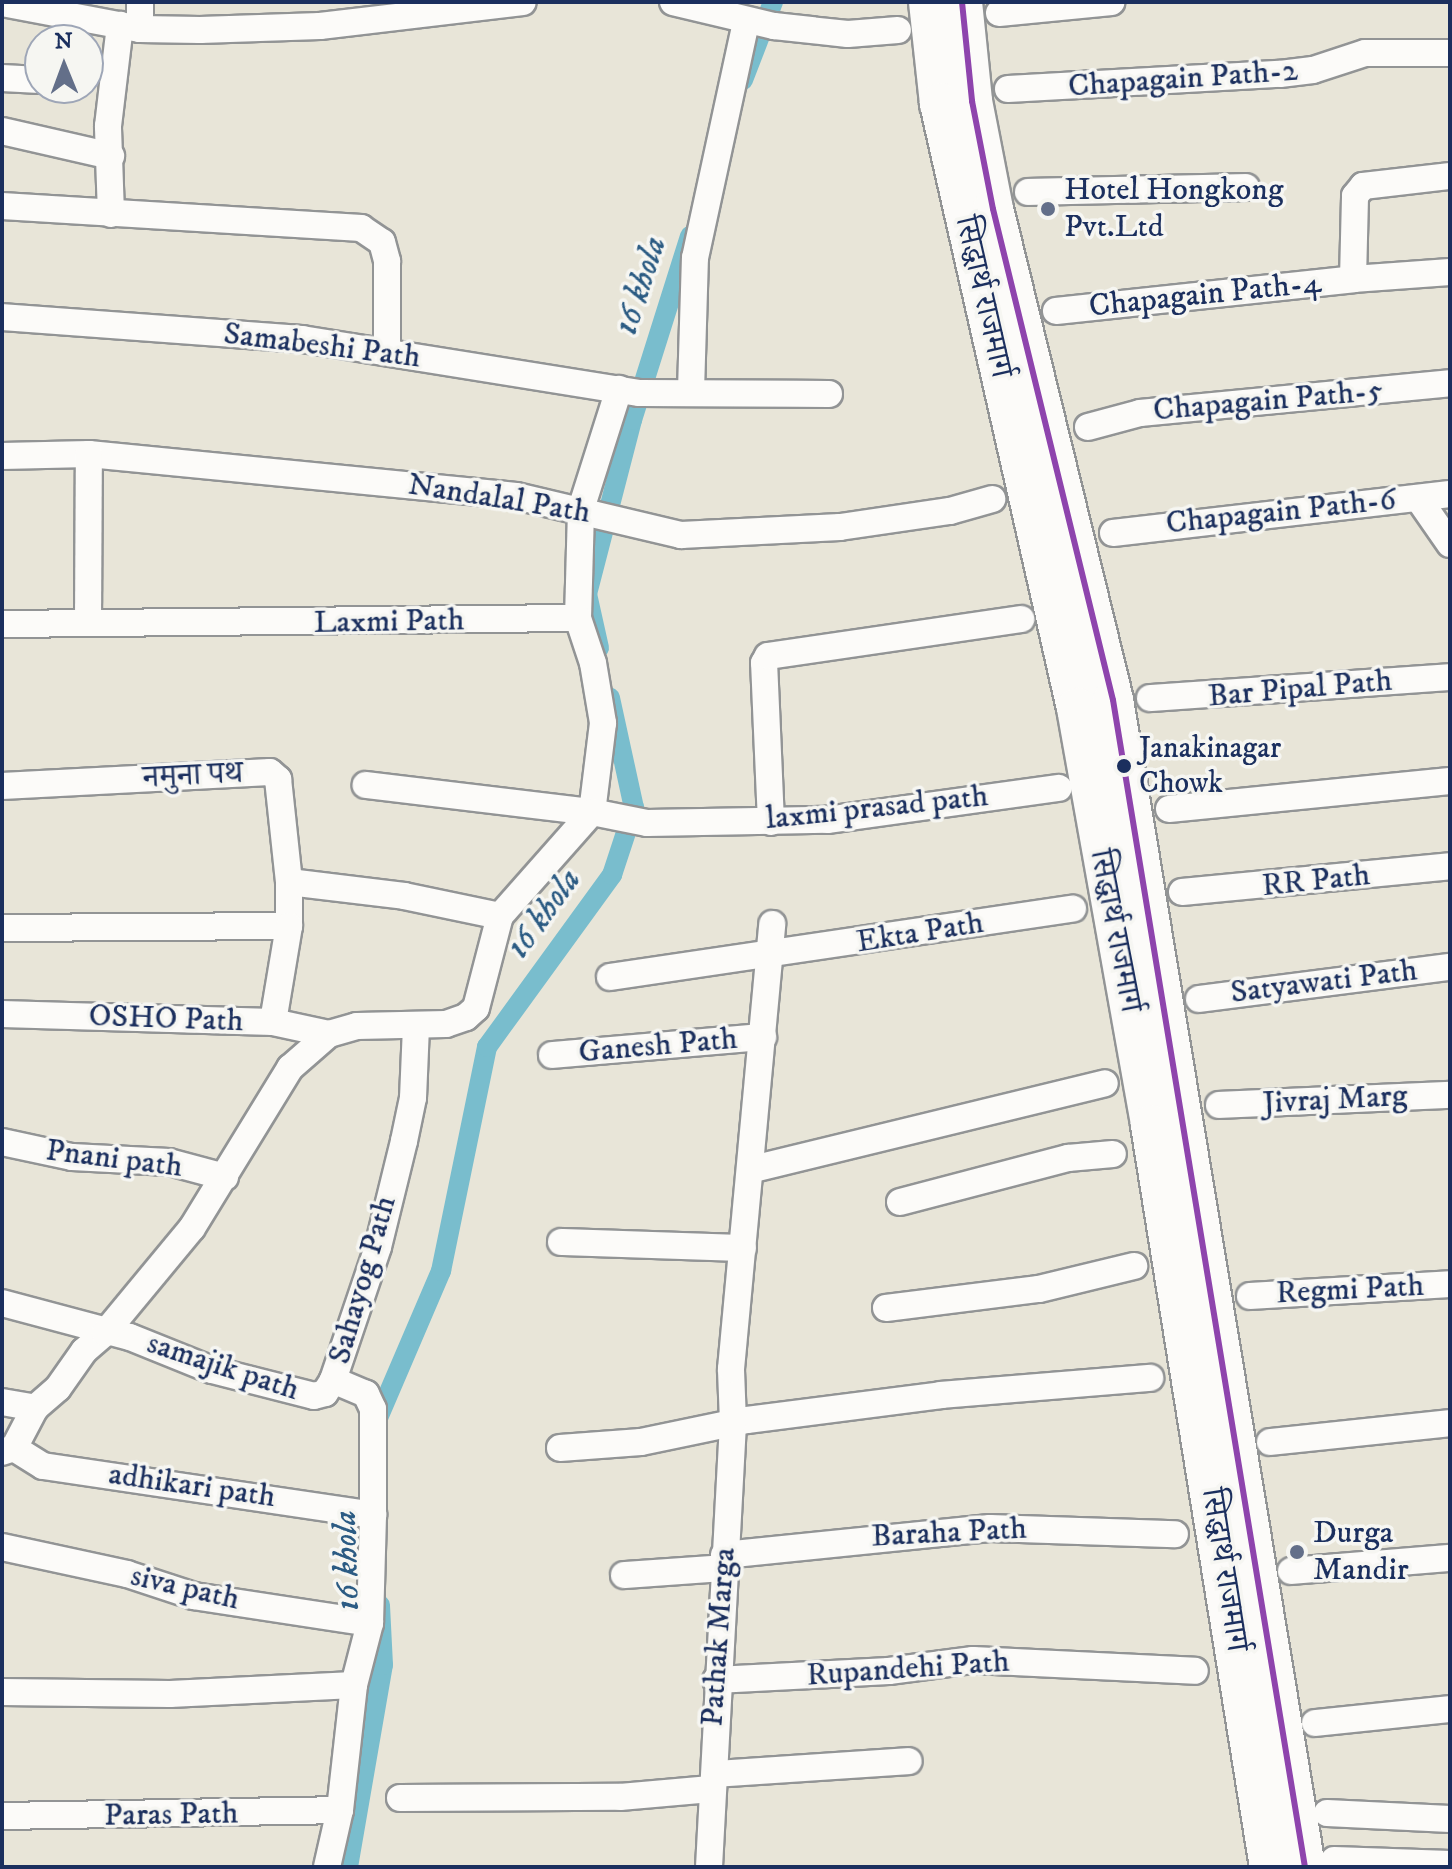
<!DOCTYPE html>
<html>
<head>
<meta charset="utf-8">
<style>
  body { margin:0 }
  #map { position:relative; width:1452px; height:1869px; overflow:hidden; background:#e8e5d8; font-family:"IM FELL DW Pica","Noto Serif Devanagari",serif }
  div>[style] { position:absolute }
  .canal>* { height:20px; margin:-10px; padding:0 10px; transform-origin:10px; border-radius:10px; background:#79bdcd }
  .roads { filter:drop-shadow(2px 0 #929495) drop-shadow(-2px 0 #929495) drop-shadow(0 2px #929495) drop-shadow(0 -2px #929495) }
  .minor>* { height:26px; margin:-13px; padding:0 13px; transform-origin:13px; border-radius:13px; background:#fcfbf9 }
  .highway>* { height:40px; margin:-20px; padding:0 20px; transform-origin:20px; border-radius:20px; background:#fcfbf9 }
  .bus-1>* { height:6px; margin:-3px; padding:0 3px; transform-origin:3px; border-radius:3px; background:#8e44ad }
  .dots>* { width:22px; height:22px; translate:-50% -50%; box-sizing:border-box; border:4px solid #f6f6f2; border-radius:50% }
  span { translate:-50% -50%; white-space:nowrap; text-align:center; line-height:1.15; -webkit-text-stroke:7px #f6f6f2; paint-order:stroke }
  .bus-label { font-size:30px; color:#1b2f5e }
  .left { translate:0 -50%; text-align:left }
  .street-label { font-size:32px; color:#1b2f5e }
  .poi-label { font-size:32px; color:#1b2f5e }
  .water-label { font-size:34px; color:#2b5b83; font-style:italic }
  .frame { position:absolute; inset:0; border:4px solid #1b2f5e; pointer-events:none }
  .north { position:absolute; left:24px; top:24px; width:80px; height:80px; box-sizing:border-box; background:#f6f6f2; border:2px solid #9ea6b7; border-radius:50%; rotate:359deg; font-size:22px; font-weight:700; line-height:32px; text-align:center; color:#1b2f5e }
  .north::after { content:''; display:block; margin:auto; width:28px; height:36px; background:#636f89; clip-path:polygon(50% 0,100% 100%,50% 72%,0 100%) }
</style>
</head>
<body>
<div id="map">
  <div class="canal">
    <div style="left:743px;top:80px;width:84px;rotate:-69deg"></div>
    <div style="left:599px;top:648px;width:55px;rotate:-102.5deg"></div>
    <div style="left:587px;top:594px;width:180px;rotate:-75.5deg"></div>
    <div style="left:632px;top:420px;width:193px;rotate:-72.5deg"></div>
    <div style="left:375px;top:1425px;width:168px;rotate:-66.8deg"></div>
    <div style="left:441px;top:1271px;width:229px;rotate:-78.4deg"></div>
    <div style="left:487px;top:1047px;width:213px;rotate:-54deg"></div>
    <div style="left:612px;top:875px;width:71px;rotate:-71.8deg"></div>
    <div style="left:634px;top:808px;width:113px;rotate:-102.3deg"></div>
    <div style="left:348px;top:1867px;width:205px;rotate:-80.2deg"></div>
    <div style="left:383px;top:1665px;width:60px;rotate:-92.9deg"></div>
  </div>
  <div class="roads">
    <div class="minor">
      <div style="left:140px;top:2px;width:27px;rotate:90deg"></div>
      <div style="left:673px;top:2px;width:104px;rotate:13.4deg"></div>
      <div style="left:774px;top:26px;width:74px;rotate:6.2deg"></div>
      <div style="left:848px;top:34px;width:50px;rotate:-4.6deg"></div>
      <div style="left:2px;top:3px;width:140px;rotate:10.7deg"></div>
      <div style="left:140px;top:29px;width:60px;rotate:1deg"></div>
      <div style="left:200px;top:30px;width:120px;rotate:-1.9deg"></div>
      <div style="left:320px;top:26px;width:204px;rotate:-6.7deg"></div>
      <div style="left:999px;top:13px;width:113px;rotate:-5.6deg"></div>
      <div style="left:2px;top:78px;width:38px;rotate:3deg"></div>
      <div style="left:1008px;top:89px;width:272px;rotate:-3.2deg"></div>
      <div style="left:1280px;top:74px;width:33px;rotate:-7deg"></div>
      <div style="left:1313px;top:70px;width:55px;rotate:-18.1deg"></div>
      <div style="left:1365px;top:53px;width:85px"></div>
      <div style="left:2px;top:131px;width:112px;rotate:12.9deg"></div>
      <div style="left:1028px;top:192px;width:218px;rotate:-1.3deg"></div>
      <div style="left:2px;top:206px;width:360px;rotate:3.5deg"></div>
      <div style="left:361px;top:228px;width:25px;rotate:34deg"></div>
      <div style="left:382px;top:242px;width:20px;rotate:75deg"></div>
      <div style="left:387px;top:261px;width:91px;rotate:90deg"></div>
      <div style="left:111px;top:214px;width:88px;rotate:-92deg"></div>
      <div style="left:108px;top:126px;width:102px;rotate:-83.2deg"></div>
      <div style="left:1353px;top:279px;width:97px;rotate:-4.1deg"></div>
      <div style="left:1056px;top:311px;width:299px;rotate:-6.1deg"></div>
      <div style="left:1353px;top:279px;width:83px;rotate:-88.6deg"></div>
      <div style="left:1355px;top:196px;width:13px;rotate:-51deg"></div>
      <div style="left:1363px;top:186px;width:88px;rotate:-6.6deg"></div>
      <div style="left:2px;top:317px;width:301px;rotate:4.2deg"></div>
      <div style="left:302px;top:339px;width:342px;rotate:9.1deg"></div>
      <div style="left:640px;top:393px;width:189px;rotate:0.3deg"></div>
      <div style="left:691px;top:391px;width:133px;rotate:-88.3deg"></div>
      <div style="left:695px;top:258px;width:241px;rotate:-77.8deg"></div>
      <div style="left:1088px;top:427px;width:54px;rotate:-15.1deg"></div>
      <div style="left:1140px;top:413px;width:311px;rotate:-5.5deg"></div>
      <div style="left:2px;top:456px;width:87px;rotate:-1.3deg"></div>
      <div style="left:89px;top:454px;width:429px;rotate:5.6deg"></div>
      <div style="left:516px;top:496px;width:170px;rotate:13.3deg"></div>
      <div style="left:681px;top:535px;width:159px;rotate:-2.9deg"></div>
      <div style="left:840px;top:527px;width:111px;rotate:-8.3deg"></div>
      <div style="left:950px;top:511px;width:44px;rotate:-15.9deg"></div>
      <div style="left:1418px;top:498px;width:56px;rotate:55.2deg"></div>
      <div style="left:1113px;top:533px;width:339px;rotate:-6.6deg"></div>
      <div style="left:578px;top:618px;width:109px;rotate:-88.4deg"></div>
      <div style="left:581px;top:509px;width:126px;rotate:-72.4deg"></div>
      <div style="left:88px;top:622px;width:168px;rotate:-89.7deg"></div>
      <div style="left:2px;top:624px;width:576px;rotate:-0.6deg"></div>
      <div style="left:578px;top:618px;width:47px;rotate:71.6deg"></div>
      <div style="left:593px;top:663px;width:61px;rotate:80.5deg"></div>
      <div style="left:603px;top:723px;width:90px;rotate:97deg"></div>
      <div style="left:592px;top:812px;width:228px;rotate:-173.2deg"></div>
      <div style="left:1150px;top:698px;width:301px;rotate:-4deg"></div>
      <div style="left:2px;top:786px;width:268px;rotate:-3deg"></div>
      <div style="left:270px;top:772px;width:11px;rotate:41deg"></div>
      <div style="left:278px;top:779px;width:104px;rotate:83.9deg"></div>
      <div style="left:1169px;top:809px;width:282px;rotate:-5.7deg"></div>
      <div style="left:771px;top:822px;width:159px;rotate:-92.5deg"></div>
      <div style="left:764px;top:663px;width:8px;rotate:-60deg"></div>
      <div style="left:768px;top:656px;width:256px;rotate:-8.3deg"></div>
      <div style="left:1182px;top:892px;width:269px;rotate:-5.5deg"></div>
      <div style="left:289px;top:926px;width:44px;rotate:-90deg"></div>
      <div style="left:289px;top:882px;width:116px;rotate:6.9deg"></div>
      <div style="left:404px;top:896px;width:98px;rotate:11.8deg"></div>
      <div style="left:2px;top:928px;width:287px;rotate:-0.4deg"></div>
      <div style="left:289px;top:926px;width:97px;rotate:99.5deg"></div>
      <div style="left:610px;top:977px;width:468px;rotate:-8.4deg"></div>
      <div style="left:1199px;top:999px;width:253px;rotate:-7.3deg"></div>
      <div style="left:2px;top:1014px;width:271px;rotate:1.7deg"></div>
      <div style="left:273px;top:1022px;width:57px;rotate:12.1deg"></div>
      <div style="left:552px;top:1055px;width:212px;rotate:-4.9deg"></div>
      <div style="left:1219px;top:1105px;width:231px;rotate:-2.5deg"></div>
      <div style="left:2px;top:1142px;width:72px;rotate:12.1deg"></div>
      <div style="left:72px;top:1157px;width:97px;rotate:3deg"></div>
      <div style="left:169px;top:1162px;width:58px;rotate:15deg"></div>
      <div style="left:753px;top:1169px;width:362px;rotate:-13.7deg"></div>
      <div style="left:900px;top:1202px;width:174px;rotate:-14.7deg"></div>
      <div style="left:1068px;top:1158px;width:45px;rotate:-5.1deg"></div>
      <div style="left:561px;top:1242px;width:182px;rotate:1.9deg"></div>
      <div style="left:1250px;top:1296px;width:200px;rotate:-3.4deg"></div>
      <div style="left:2px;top:1303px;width:132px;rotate:14.9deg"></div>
      <div style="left:130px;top:1337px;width:88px;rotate:21.9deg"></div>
      <div style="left:212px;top:1370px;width:105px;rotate:14.3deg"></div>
      <div style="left:314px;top:1396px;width:11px;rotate:-15deg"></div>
      <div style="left:325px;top:1393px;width:15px;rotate:-58deg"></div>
      <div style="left:886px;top:1308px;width:154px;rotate:-7.1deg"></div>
      <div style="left:1039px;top:1289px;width:98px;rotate:-13.6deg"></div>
      <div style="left:2px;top:1402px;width:34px;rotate:10deg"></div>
      <div style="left:1270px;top:1442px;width:181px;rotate:-6deg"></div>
      <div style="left:14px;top:1448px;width:34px;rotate:32deg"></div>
      <div style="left:43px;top:1466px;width:334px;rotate:8.4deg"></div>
      <div style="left:560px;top:1448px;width:81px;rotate:-4.2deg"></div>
      <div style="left:641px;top:1442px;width:108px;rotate:-11.7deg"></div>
      <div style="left:747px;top:1420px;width:196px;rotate:-7.3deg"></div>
      <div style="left:941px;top:1395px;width:210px;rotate:-4.7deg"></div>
      <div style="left:2px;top:1452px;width:13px;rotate:-18deg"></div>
      <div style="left:14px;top:1448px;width:45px;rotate:-62.3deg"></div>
      <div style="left:35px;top:1408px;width:30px;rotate:-41deg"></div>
      <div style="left:58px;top:1388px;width:45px;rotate:-54.9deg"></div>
      <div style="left:84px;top:1351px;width:28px;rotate:-41deg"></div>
      <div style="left:105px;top:1333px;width:136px;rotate:-50.4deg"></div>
      <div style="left:192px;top:1228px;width:188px;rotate:-58.5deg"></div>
      <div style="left:290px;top:1068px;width:52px;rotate:-41.1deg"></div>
      <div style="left:329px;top:1034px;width:29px;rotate:-16deg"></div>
      <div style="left:357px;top:1026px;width:89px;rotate:-1.3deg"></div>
      <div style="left:446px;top:1024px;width:21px;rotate:-19deg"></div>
      <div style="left:466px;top:1017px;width:13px;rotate:-42deg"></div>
      <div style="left:476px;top:1008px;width:95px;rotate:-75.4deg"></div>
      <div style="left:500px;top:916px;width:139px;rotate:-48.5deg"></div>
      <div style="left:592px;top:812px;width:56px;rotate:11.3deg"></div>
      <div style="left:647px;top:823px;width:180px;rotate:-1deg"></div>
      <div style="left:827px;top:820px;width:234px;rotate:-7.9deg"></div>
      <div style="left:2px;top:1547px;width:128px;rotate:12.2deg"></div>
      <div style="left:127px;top:1574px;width:71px;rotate:18.2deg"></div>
      <div style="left:194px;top:1596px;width:178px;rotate:8.7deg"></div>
      <div style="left:724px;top:1555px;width:267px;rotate:-5.8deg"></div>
      <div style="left:990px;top:1528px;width:185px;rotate:1.9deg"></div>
      <div style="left:1291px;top:1571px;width:160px;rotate:-4.7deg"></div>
      <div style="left:624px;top:1575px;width:100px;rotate:-4deg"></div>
      <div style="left:716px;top:1680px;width:173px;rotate:-3deg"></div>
      <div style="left:889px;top:1671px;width:85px;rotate:-7.5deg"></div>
      <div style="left:973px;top:1660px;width:222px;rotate:2.8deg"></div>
      <div style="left:2px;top:1692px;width:168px;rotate:0.7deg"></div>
      <div style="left:170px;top:1694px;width:184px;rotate:-2.8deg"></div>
      <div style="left:1315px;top:1723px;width:136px;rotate:-5.9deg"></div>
      <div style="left:715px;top:1774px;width:194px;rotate:-3.8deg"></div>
      <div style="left:400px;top:1798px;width:220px;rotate:-0.3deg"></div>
      <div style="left:620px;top:1797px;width:91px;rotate:-5deg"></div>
      <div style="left:1327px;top:1813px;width:123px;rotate:2.8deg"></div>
      <div style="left:2px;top:1816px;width:338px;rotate:-1deg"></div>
      <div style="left:1334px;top:1860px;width:116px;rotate:2deg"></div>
      <div style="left:327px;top:1867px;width:58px;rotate:-77.2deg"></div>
      <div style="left:340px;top:1810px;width:126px;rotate:-83.6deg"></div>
      <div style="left:354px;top:1685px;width:64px;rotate:-75.5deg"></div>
      <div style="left:370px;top:1623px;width:108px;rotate:-88.4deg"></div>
      <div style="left:373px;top:1515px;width:106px;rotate:-90deg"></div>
      <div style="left:373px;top:1409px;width:17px;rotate:-115deg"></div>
      <div style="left:366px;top:1394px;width:36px;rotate:-157deg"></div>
      <div style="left:333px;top:1380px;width:140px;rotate:-71.3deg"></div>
      <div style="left:378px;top:1247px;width:109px;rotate:-76.2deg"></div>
      <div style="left:404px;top:1141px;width:44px;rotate:-78.2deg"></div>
      <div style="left:413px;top:1098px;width:73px;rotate:-87.6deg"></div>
      <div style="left:709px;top:1867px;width:446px;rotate:-86.9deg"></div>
      <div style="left:733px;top:1422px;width:53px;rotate:-92.2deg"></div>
      <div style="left:731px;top:1369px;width:447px;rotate:-84.7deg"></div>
    </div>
    <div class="highway">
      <div style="left:929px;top:2px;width:102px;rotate:83.8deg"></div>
      <div style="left:940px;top:103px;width:620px;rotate:77.24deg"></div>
      <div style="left:1077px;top:708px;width:424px;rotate:79.9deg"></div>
      <div style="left:1151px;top:1125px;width:751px;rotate:80.89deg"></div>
      <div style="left:962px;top:2px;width:100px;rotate:84.2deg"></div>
      <div style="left:972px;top:101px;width:110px;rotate:79deg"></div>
      <div style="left:993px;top:209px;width:505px;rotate:76.27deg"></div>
      <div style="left:1113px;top:700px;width:1183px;rotate:80.66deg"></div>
    </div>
  </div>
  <div class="bus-1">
    <div style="left:962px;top:2px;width:100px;rotate:84.2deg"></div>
    <div style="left:972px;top:101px;width:110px;rotate:79deg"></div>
    <div style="left:993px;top:209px;width:505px;rotate:76.27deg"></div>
    <div style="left:1113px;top:700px;width:1183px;rotate:80.66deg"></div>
  </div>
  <div class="dots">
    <div style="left:1048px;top:209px;background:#636f89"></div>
    <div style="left:1124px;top:766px;background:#1b2f5e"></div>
    <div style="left:1297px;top:1552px;background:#636f89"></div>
  </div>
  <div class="bus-label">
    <span class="left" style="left:1139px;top:766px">Janakinagar<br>Chowk</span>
  </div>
  <div class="street-label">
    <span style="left:1183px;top:79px;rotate:-4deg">Chapagain Path-2</span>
    <span style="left:1205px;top:295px;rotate:-6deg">Chapagain Path-4</span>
    <span style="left:983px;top:297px;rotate:77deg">सिद्धार्थ राजमार्ग</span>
    <span style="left:322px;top:346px;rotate:7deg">Samabeshi Path</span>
    <span style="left:1268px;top:401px;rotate:-5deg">Chapagain Path-5</span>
    <span style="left:499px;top:499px;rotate:9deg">Nandalal Path</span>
    <span style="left:1281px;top:512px;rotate:-6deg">Chapagain Path-6</span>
    <span style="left:389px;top:622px;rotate:-1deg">Laxmi Path</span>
    <span style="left:1300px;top:689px;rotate:-5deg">Bar Pipal Path</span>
    <span style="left:193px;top:776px;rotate:-3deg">नमुना पथ</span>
    <span style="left:877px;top:808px;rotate:-6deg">laxmi prasad path</span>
    <span style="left:1316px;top:881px;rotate:-6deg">RR Path</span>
    <span style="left:1115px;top:931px;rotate:79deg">सिद्धार्थ राजमार्ग</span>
    <span style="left:920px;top:933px;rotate:-9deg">Ekta Path</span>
    <span style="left:1324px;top:982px;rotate:-7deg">Satyawati Path</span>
    <span style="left:166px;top:1019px;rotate:2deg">OSHO Path</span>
    <span style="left:658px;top:1046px;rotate:-5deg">Ganesh Path</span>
    <span style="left:1335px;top:1100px;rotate:-3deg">Jivraj Marg</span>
    <span style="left:114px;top:1159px;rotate:7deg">Pnani path</span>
    <span style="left:363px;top:1280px;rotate:-74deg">Sahayog Path</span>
    <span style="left:1350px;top:1290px;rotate:-3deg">Regmi Path</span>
    <span style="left:223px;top:1367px;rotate:18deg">samajik path</span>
    <span style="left:192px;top:1486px;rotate:8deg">adhikari path</span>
    <span style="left:949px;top:1533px;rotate:-3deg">Baraha Path</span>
    <span style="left:1224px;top:1570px;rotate:81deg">सिद्धार्थ राजमार्ग</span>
    <span style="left:185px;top:1588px;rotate:13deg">siva path</span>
    <span style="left:719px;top:1637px;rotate:-86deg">Pathak Marga</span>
    <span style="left:908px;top:1669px;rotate:-4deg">Rupandehi Path</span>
    <span style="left:171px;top:1815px;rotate:-1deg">Paras Path</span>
  </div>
  <div class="poi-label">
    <span class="left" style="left:1064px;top:209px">Hotel Hongkong<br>Pvt.Ltd</span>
    <span class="left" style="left:1313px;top:1552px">Durga<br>Mandir</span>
  </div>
  <div class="water-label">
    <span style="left:641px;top:286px;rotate:-72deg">16 khola</span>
    <span style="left:544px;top:914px;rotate:-54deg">16 khola</span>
    <span style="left:347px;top:1561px;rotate:-92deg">16 khola</span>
  </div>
  <div class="frame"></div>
  <div class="north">N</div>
</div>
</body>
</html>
